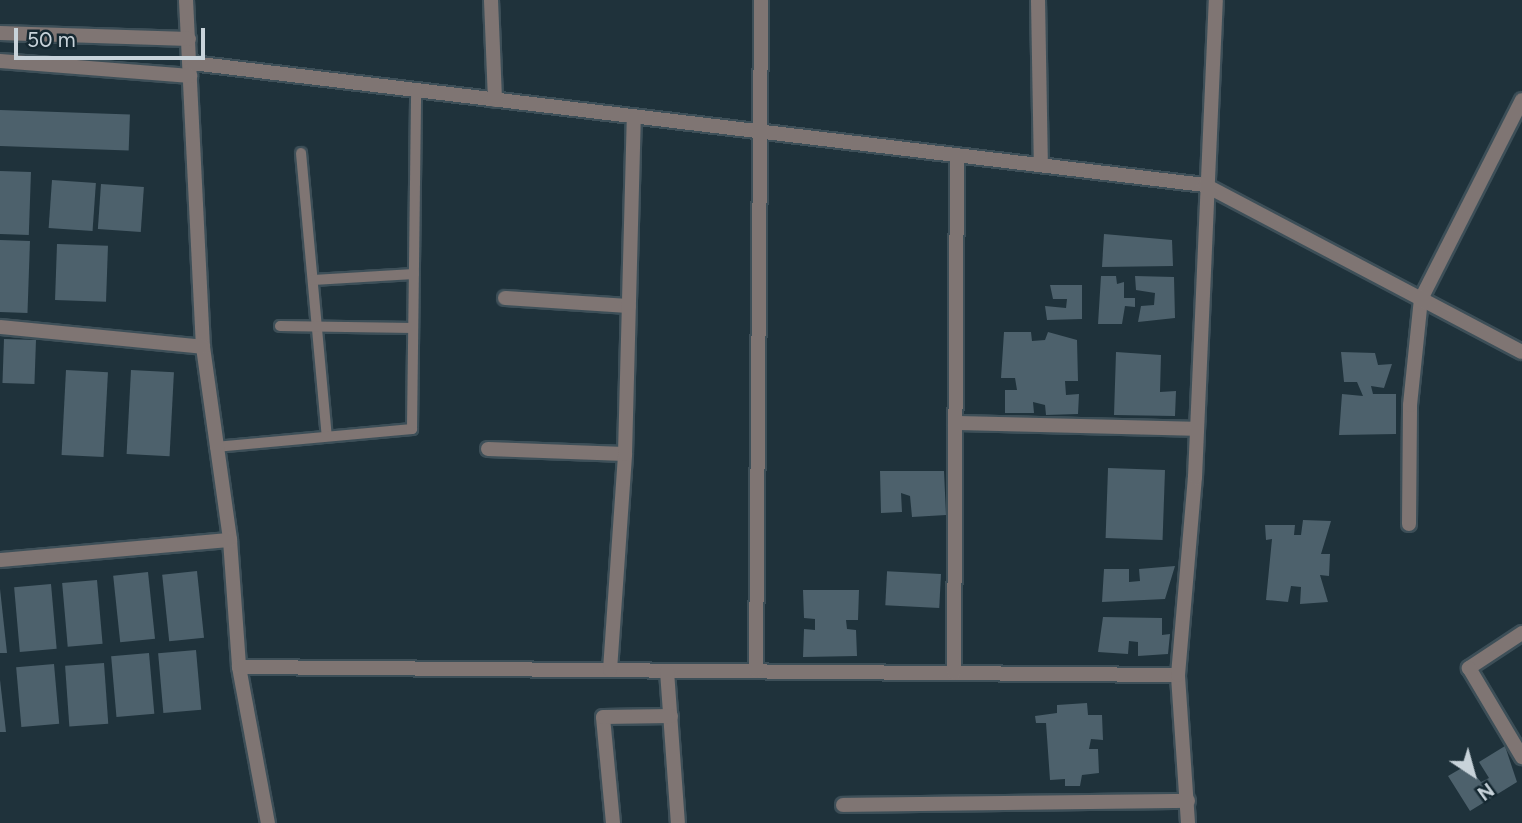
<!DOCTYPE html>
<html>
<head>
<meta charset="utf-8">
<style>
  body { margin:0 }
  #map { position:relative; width:1522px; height:823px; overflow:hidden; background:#1f323b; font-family:Figtree,sans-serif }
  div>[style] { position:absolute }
  .building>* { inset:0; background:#4d616c; transform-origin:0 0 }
  .roads { filter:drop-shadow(2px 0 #3d4f58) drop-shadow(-2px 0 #3d4f58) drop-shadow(0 2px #3d4f58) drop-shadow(0 -2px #3d4f58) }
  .service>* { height:10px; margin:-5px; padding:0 5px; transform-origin:5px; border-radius:5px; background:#7f7573 }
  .minor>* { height:14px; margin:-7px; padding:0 7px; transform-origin:7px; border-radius:7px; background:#7f7573 }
  .tertiary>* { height:14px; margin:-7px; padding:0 7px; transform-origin:7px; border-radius:7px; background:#7f7573 }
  span { translate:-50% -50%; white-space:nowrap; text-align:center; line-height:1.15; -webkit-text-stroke:7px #152831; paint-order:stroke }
  .north { position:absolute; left:1438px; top:739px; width:70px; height:70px; -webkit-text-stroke:5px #152831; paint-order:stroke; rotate:144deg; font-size:19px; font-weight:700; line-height:28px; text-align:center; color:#c8d3da }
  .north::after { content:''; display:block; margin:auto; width:24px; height:32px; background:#c8d3da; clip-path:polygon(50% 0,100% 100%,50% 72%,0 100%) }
  .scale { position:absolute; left:14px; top:28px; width:191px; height:32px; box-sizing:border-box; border:4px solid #c8d3da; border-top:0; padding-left:9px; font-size:21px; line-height:24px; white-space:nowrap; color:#c8d3da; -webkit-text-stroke:5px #152831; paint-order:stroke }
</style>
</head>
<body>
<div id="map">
  <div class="building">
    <div style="left:0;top:110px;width:130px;height:36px;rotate:2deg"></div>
    <div style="left:0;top:171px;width:31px;height:63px;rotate:2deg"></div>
    <div style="left:52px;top:180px;width:44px;height:48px;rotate:4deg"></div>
    <div style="left:101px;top:184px;width:43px;height:45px;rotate:4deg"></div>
    <div style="clip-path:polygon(1104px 234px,1172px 240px,1173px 266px,1102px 267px)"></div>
    <div style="left:0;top:240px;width:30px;height:72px;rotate:2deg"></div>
    <div style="left:57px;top:244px;width:51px;height:56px;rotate:2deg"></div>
    <div style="clip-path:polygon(1101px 276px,1116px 276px,1117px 284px,1124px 282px,1124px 298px,1135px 298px,1135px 307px,1125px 306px,1122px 324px,1098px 324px)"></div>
    <div style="clip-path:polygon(1135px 276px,1174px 277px,1175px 318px,1138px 322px,1141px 306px,1154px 305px,1155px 293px,1136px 290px)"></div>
    <div style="clip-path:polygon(1050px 285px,1082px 285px,1082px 319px,1047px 320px,1045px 306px,1066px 308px,1067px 299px,1053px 299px)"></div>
    <div style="clip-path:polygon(1004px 332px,1031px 332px,1032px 341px,1045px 340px,1048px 332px,1077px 340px,1078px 381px,1065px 381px,1066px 395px,1079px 394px,1078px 414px,1046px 415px,1045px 405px,1033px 402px,1034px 413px,1005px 413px,1005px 390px,1017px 390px,1015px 378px,1001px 378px)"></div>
    <div style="left:4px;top:339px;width:32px;height:44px;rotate:2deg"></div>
    <div style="clip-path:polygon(1116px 352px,1161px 355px,1160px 392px,1176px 391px,1175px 416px,1114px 415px)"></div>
    <div style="clip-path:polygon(1341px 352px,1375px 353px,1378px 365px,1392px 364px,1384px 388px,1371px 386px,1373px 394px,1396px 394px,1396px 434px,1339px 435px,1342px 394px,1363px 396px,1357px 382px,1344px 382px)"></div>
    <div style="left:66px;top:370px;width:42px;height:85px;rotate:3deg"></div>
    <div style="left:131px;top:370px;width:43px;height:84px;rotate:3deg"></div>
    <div style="left:1165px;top:470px;width:70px;height:57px;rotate:92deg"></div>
    <div style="clip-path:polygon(880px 471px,944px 471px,946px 515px,912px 517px,910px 496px,901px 493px,902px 512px,881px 513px)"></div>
    <div style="clip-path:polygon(1303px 520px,1331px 521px,1321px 554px,1330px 554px,1329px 576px,1320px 575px,1328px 602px,1300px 604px,1301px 587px,1291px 586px,1288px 602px,1266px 600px,1272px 539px,1266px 540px,1265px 525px,1295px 525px,1294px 535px,1301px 535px)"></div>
    <div style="clip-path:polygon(1175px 566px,1165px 599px,1102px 602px,1104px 569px,1129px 569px,1129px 582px,1140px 581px,1139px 569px)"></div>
    <div style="left:197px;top:571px;width:67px;height:35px;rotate:84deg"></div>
    <div style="left:148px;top:572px;width:67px;height:35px;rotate:84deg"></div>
    <div style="left:941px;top:574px;width:34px;height:54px;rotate:93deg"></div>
    <div style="left:97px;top:580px;width:64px;height:35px;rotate:85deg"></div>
    <div style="left:51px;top:584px;width:65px;height:37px;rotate:85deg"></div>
    <div style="clip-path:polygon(0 589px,7px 653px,0 653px)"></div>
    <div style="clip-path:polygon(803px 590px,859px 590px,858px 620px,846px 620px,847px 629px,856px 630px,857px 656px,803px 657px,804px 629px,815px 630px,815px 619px,804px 618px)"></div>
    <div style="clip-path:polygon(1103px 617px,1162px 618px,1162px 635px,1170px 634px,1168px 654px,1138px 656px,1138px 642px,1129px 641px,1128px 654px,1098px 652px)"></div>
    <div style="left:196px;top:650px;width:60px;height:38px;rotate:85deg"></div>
    <div style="left:149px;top:653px;width:61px;height:38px;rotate:85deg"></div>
    <div style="left:104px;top:663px;width:61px;height:39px;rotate:86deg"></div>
    <div style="left:54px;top:664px;width:60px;height:38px;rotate:85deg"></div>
    <div style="clip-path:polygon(0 680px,6px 732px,0 732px)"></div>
    <div style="clip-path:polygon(1087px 703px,1088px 715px,1102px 715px,1103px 740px,1091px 739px,1089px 749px,1098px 749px,1099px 773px,1082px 775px,1080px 786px,1065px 786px,1065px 779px,1050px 780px,1046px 723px,1036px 723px,1035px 716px,1057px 713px,1057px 705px)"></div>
    <div style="clip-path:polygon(1505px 746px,1517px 782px,1470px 811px,1448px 776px,1467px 765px,1481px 782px,1489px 778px,1479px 762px)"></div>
  </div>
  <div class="roads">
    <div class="service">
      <div style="left:301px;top:153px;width:284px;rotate:84.8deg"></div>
      <div style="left:313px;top:280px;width:101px;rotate:-3.4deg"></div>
      <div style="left:280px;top:326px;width:133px;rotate:0.9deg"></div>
      <div style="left:215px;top:447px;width:198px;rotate:-5.2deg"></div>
      <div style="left:412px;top:429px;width:339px;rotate:-89.3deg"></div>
    </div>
    <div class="minor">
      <div style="left:186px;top:0;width:347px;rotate:87.2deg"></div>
      <div style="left:203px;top:347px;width:195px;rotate:82deg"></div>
      <div style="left:230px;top:540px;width:127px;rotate:85.9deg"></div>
      <div style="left:239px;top:667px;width:159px;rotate:79.5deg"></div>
      <div style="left:491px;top:0;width:100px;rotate:87.7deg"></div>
      <div style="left:1038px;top:0;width:165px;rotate:89deg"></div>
      <div style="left:505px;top:298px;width:124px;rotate:3.7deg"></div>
      <div style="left:0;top:327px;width:204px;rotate:5.6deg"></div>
      <div style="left:955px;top:423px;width:241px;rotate:1.4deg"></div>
      <div style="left:488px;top:449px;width:137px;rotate:2.1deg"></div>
      <div style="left:1409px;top:524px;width:119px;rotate:-89.5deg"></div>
      <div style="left:1410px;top:405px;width:107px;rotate:-84.1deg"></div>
      <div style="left:1421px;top:299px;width:223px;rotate:-63.1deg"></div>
      <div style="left:0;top:560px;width:231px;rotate:-5deg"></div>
      <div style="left:1522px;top:633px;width:64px;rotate:146.6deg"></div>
      <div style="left:1469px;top:668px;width:104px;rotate:59.2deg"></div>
      <div style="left:239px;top:667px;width:939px;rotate:0.49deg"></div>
      <div style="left:610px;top:670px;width:217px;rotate:-86deg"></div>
      <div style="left:625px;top:454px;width:338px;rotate:-88.5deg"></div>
      <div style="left:667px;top:671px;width:152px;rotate:85.9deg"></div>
      <div style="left:756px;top:671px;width:671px;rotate:-89.57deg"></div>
      <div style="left:954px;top:673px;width:518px;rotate:-89.67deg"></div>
      <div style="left:843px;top:805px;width:345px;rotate:-0.7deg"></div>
      <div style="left:613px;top:823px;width:106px;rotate:-95.4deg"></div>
      <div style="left:603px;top:717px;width:68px;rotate:-0.8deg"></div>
    </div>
    <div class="tertiary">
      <div style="left:0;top:33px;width:189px;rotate:1.8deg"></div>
      <div style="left:0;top:61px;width:191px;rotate:4.5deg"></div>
      <div style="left:192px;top:63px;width:1020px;rotate:6.87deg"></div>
      <div style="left:1205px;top:185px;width:358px;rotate:27.8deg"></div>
      <div style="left:1188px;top:823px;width:148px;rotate:-93.9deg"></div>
      <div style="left:1178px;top:675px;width:199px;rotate:-85.1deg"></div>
      <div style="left:1195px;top:477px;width:477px;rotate:-87.5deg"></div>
    </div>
  </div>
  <div class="north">N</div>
  <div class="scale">50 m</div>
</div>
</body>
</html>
